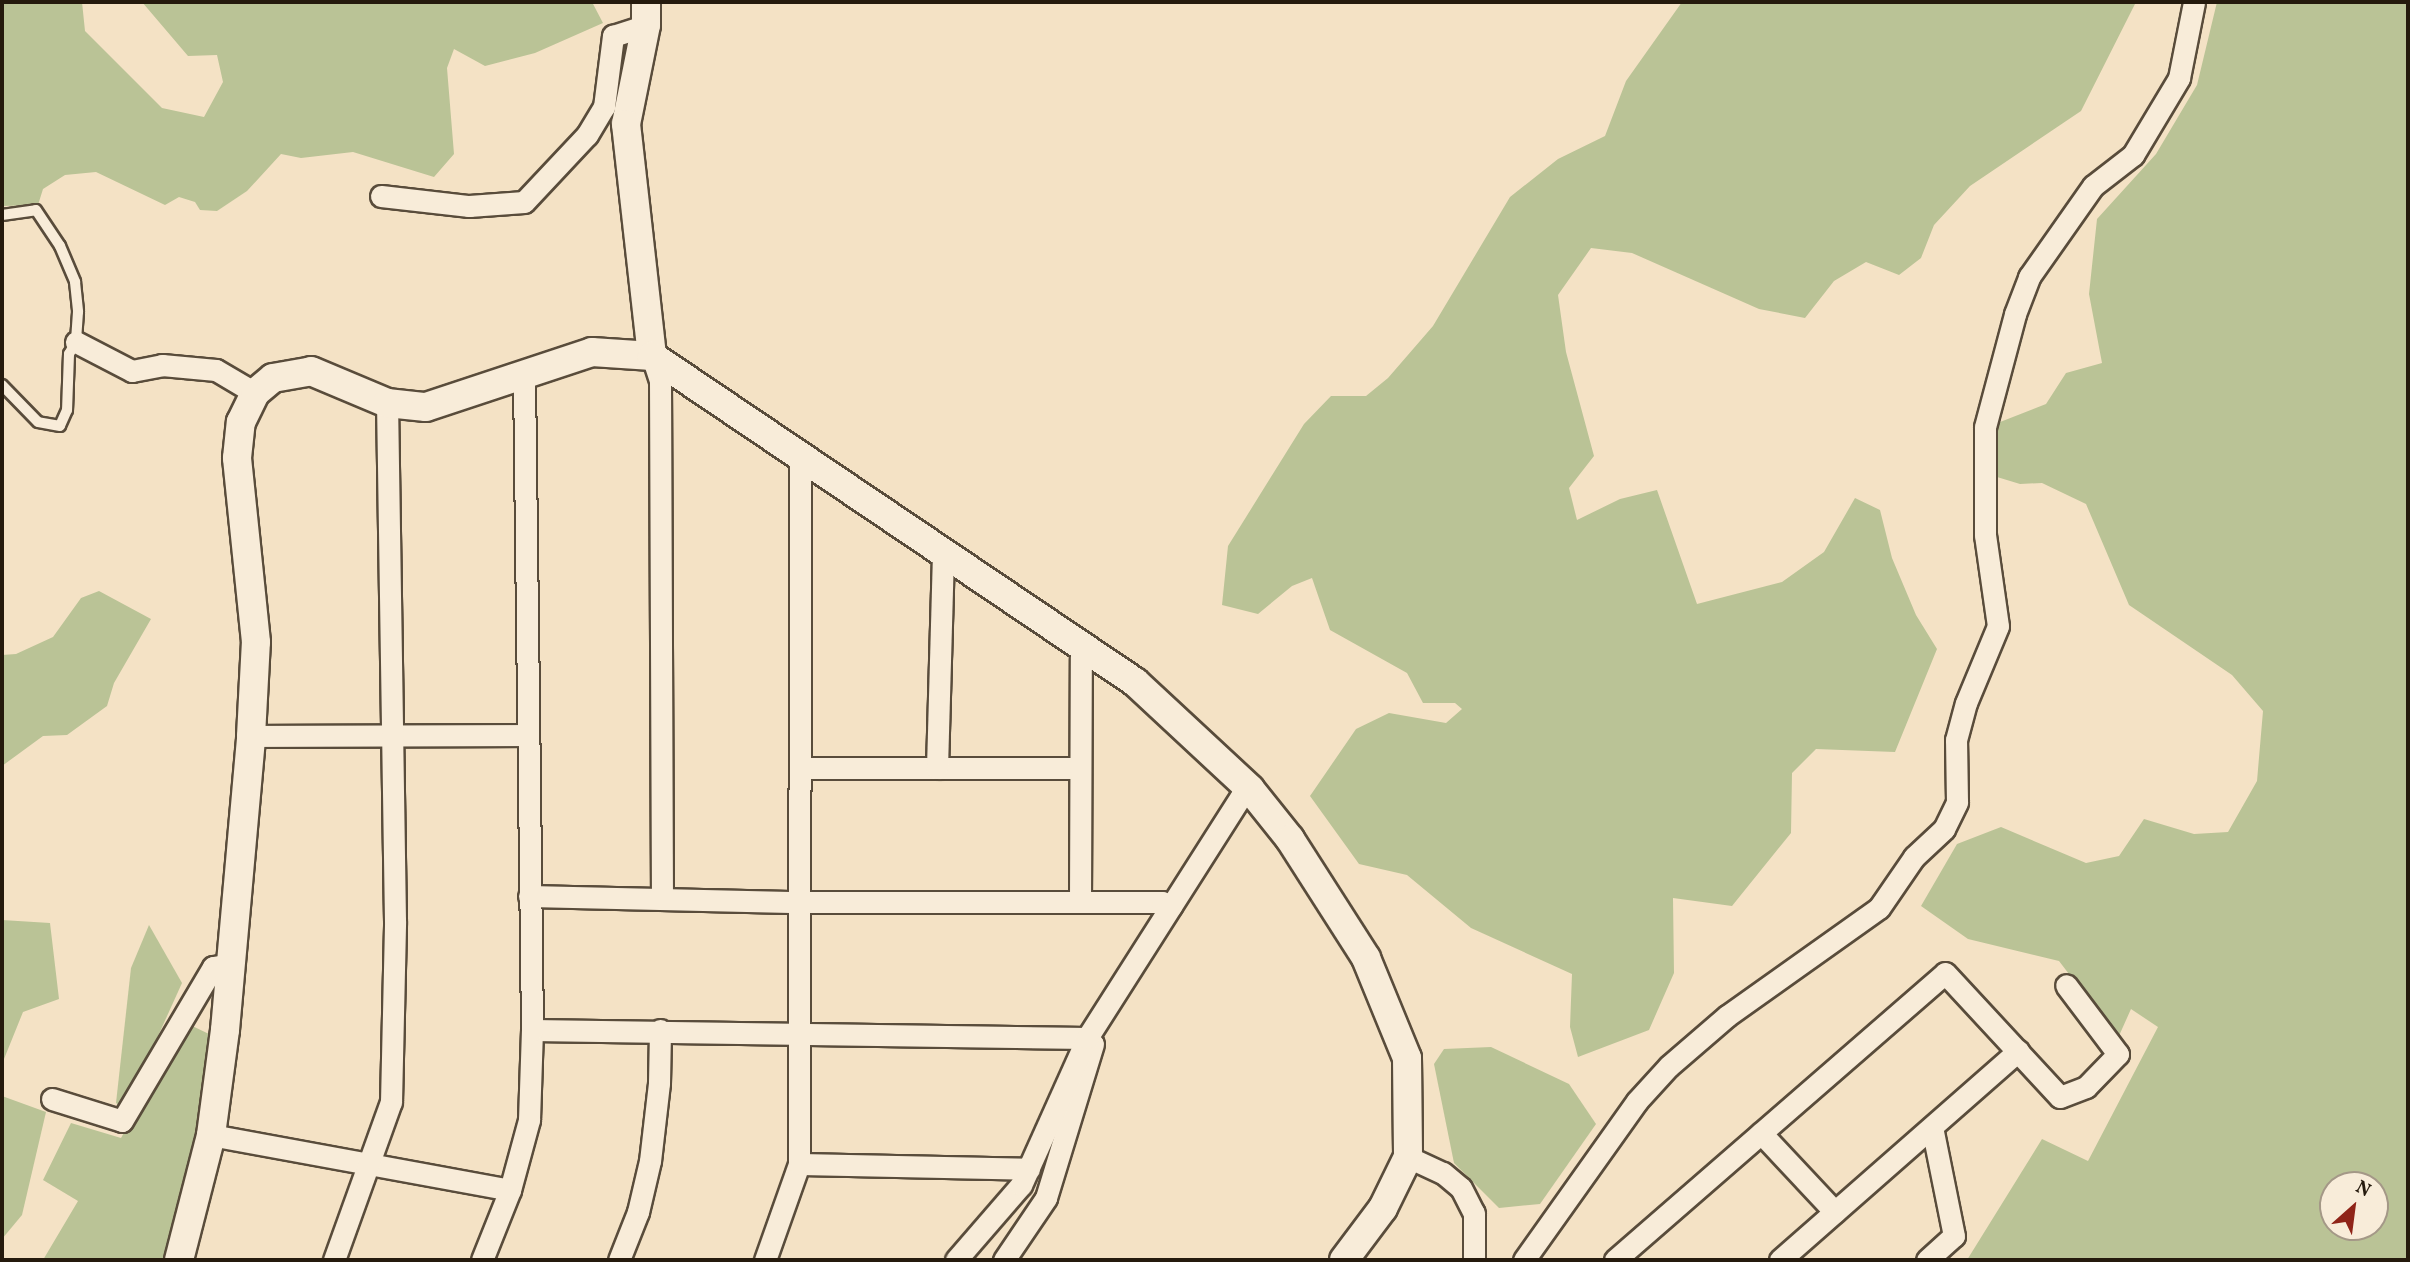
<!DOCTYPE html>
<html>
<head>
<meta charset="utf-8">
<style>
  body { margin:0 }
  #map { position:relative; width:2410px; height:1262px; overflow:hidden; background:#f4e2c5; font-family:Vollkorn,serif }
  div>[style] { position:absolute }
  .green>* { inset:0; background:#bac396 }
  .roads { filter:drop-shadow(2px 0 #594c3b) drop-shadow(-2px 0 #594c3b) drop-shadow(0 2px #594c3b) drop-shadow(0 -2px #594c3b) }
  .service>* { height:10px; margin:-5px; padding:0 5px; transform-origin:5px; border-radius:5px; background:#f8ecd9 }
  .minor>* { height:21px; margin:-10.5px; padding:0 10.5px; transform-origin:10.5px; border-radius:10.5px; background:#f8ecd9 }
  .tertiary>* { height:28px; margin:-14px; padding:0 14px; transform-origin:14px; border-radius:14px; background:#f8ecd9 }
  span { translate:-50% -50%; white-space:nowrap; text-align:center; line-height:1.15; -webkit-text-stroke:7px #f8ecd9; paint-order:stroke }
  .frame { position:absolute; inset:0; border:4px solid #251a0d; pointer-events:none }
  .north { position:absolute; left:2319px; top:1171px; width:70px; height:70px; box-sizing:border-box; background:#f8ecd9; border:2px solid #a49887; border-radius:50%; rotate:28deg; font-size:19px; font-weight:700; line-height:28px; text-align:center; color:#251a0d }
  .north::after { content:''; display:block; margin:auto; width:24px; height:32px; background:#8f2418; clip-path:polygon(50% 0,100% 100%,50% 72%,0 100%) }
</style>
</head>
<body>
<div id="map">
  <div class="green">
    <div style="clip-path:polygon(2px 2px,82px 2px,85px 31px,162px 108px,204px 117px,223px 82px,217px 55px,188px 56px,142px 2px,592px 2px,603px 23px,535px 53px,485px 66px,454px 49px,447px 68px,454px 154px,434px 177px,353px 152px,301px 158px,281px 154px,247px 191px,217px 211px,200px 210px,195px 202px,179px 197px,165px 205px,96px 172px,65px 175px,43px 189px,38px 205px,2px 206px)"></div>
    <div style="clip-path:polygon(1682px 2px,2136px 2px,2081px 111px,1970px 186px,1934px 225px,1921px 258px,1899px 275px,1866px 262px,1834px 281px,1805px 318px,1759px 309px,1632px 253px,1591px 248px,1558px 295px,1566px 352px,1594px 456px,1569px 488px,1577px 520px,1620px 499px,1657px 490px,1697px 604px,1782px 582px,1824px 552px,1855px 498px,1880px 510px,1892px 558px,1916px 615px,1937px 649px,1895px 752px,1816px 749px,1792px 773px,1791px 833px,1732px 906px,1673px 898px,1674px 973px,1649px 1030px,1578px 1057px,1570px 1027px,1572px 974px,1471px 928px,1407px 875px,1359px 864px,1310px 796px,1356px 729px,1389px 713px,1446px 723px,1462px 709px,1455px 703px,1423px 703px,1407px 673px,1330px 630px,1312px 578px,1292px 586px,1258px 614px,1222px 605px,1228px 546px,1304px 424px,1331px 396px,1366px 396px,1388px 378px,1433px 326px,1510px 197px,1558px 159px,1605px 136px,1626px 81px)"></div>
    <div style="clip-path:polygon(evenodd,2217px 2px,2408px 2px,2408px 1260px,1967px 1260px,2042px 1139px,2088px 1161px,2158px 1027px,2131px 1009px,2118px 1038px,2059px 961px,1968px 939px,1921px 906px,1957px 844px,2001px 827px,2086px 863px,2119px 856px,2144px 819px,2194px 834px,2228px 832px,2257px 781px,2263px 711px,2232px 675px,2129px 605px,2086px 504px,2042px 483px,2020px 484px,1997px 477px,1995px 424px,2046px 404px,2066px 373px,2102px 363px,2089px 294px,2097px 219px,2156px 154px,2197px 85px,2217px 2px,2333px 1185px,2375px 1185px,2375px 1227px,2333px 1227px,2333px 1185px)"></div>
    <div style="clip-path:polygon(99px 591px,151px 619px,114px 683px,107px 706px,67px 735px,43px 736px,2px 766px,2px 655px,16px 654px,53px 637px,81px 598px)"></div>
    <div style="clip-path:polygon(2px 920px,50px 923px,59px 999px,23px 1012px,2px 1064px)"></div>
    <div style="clip-path:polygon(149px 925px,182px 983px,125px 1109px,116px 1103px,131px 968px)"></div>
    <div style="clip-path:polygon(186px 1023px,209px 1034px,212px 1089px,168px 1260px,43px 1260px,78px 1201px,43px 1180px,71px 1123px,121px 1138px)"></div>
    <div style="clip-path:polygon(1491px 1047px,1569px 1084px,1596px 1124px,1540px 1204px,1499px 1208px,1454px 1163px,1434px 1064px,1444px 1049px)"></div>
    <div style="clip-path:polygon(2px 1096px,46px 1112px,22px 1215px,2px 1239px)"></div>
  </div>
  <div class="roads">
    <div class="service">
      <div style="left:2px;top:215px;width:34px;rotate:-8deg"></div>
      <div style="left:36px;top:210px;width:43px;rotate:56.3deg"></div>
      <div style="left:60px;top:246px;width:39px;rotate:67deg"></div>
      <div style="left:75px;top:282px;width:30px;rotate:84deg"></div>
      <div style="left:78px;top:312px;width:30px;rotate:94deg"></div>
      <div style="left:76px;top:342px;width:14px;rotate:120deg"></div>
      <div style="left:69px;top:354px;width:56px;rotate:92deg"></div>
      <div style="left:67px;top:410px;width:17px;rotate:114deg"></div>
      <div style="left:60px;top:426px;width:22px;rotate:-170deg"></div>
      <div style="left:38px;top:422px;width:52px;rotate:-134.2deg"></div>
    </div>
    <div class="minor">
      <div style="left:381px;top:196px;width:89px;rotate:6.5deg"></div>
      <div style="left:469px;top:206px;width:55px;rotate:-4.2deg"></div>
      <div style="left:524px;top:202px;width:92px;rotate:-46.8deg"></div>
      <div style="left:587px;top:135px;width:33px;rotate:-59deg"></div>
      <div style="left:604px;top:107px;width:72px;rotate:-82.8deg"></div>
      <div style="left:613px;top:36px;width:35px;rotate:-18deg"></div>
      <div style="left:76px;top:342px;width:63px;rotate:27.4deg"></div>
      <div style="left:132px;top:371px;width:31px;rotate:-11deg"></div>
      <div style="left:162px;top:365px;width:54px;rotate:5.3deg"></div>
      <div style="left:216px;top:370px;width:45px;rotate:30.5deg"></div>
      <div style="left:652px;top:356px;width:26px;rotate:72deg"></div>
      <div style="left:660px;top:381px;width:518px;rotate:89.78deg"></div>
      <div style="left:251px;top:736px;width:274px;rotate:-0.2deg"></div>
      <div style="left:801px;top:768px;width:279px"></div>
      <div style="left:937px;top:768px;width:216px;rotate:-88.4deg"></div>
      <div style="left:529px;top:896px;width:272px;rotate:1.3deg"></div>
      <div style="left:801px;top:902px;width:361px"></div>
      <div style="left:1162px;top:902px;width:10px;rotate:24deg"></div>
      <div style="left:1080px;top:902px;width:245px;rotate:-89.8deg"></div>
      <div style="left:1081px;top:657px;width:12px;rotate:-59deg"></div>
      <div style="left:532px;top:1030px;width:555px;rotate:0.83deg"></div>
      <div style="left:1087px;top:1038px;width:8px;rotate:45deg"></div>
      <div style="left:1093px;top:1044px;width:161px;rotate:107deg"></div>
      <div style="left:1046px;top:1198px;width:75px;rotate:124.1deg"></div>
      <div style="left:52px;top:1099px;width:73px;rotate:17.4deg"></div>
      <div style="left:122px;top:1121px;width:179px;rotate:-59.4deg"></div>
      <div style="left:213px;top:967px;width:18px;rotate:-9deg"></div>
      <div style="left:1761px;top:1133px;width:108px;rotate:46.9deg"></div>
      <div style="left:211px;top:1135px;width:304px;rotate:10.4deg"></div>
      <div style="left:1408px;top:1157px;width:38px;rotate:25deg"></div>
      <div style="left:1443px;top:1173px;width:23px;rotate:40deg"></div>
      <div style="left:1461px;top:1188px;width:28px;rotate:63deg"></div>
      <div style="left:1474px;top:1213px;width:47px;rotate:90deg"></div>
      <div style="left:799px;top:1164px;width:230px;rotate:1.2deg"></div>
      <div style="left:334px;top:1260px;width:168px;rotate:-70.2deg"></div>
      <div style="left:391px;top:1102px;width:181px;rotate:-88.7deg"></div>
      <div style="left:395px;top:921px;width:518px;rotate:-90.88deg"></div>
      <div style="left:482px;top:1260px;width:75px;rotate:-68.2deg"></div>
      <div style="left:510px;top:1190px;width:73px;rotate:-74.8deg"></div>
      <div style="left:529px;top:1120px;width:90px;rotate:-88.1deg"></div>
      <div style="left:532px;top:1030px;width:655px;rotate:-90.7deg"></div>
      <div style="left:619px;top:1260px;width:52px;rotate:-68.4deg"></div>
      <div style="left:638px;top:1212px;width:52px;rotate:-76.8deg"></div>
      <div style="left:650px;top:1161px;width:79px;rotate:-83.4deg"></div>
      <div style="left:659px;top:1083px;width:53px;rotate:-88.9deg"></div>
      <div style="left:765px;top:1260px;width:102px;rotate:-70.5deg"></div>
      <div style="left:799px;top:1164px;width:708px;rotate:-89.92deg"></div>
      <div style="left:956px;top:1260px;width:99px;rotate:-49.1deg"></div>
      <div style="left:1021px;top:1185px;width:161px;rotate:-65.8deg"></div>
      <div style="left:1087px;top:1038px;width:287px;rotate:-57.5deg"></div>
      <div style="left:1241px;top:796px;width:11px;rotate:-38deg"></div>
      <div style="left:1524px;top:1260px;width:195px;rotate:-54.6deg"></div>
      <div style="left:1637px;top:1101px;width:47px;rotate:-47.6deg"></div>
      <div style="left:1669px;top:1066px;width:77px;rotate:-40.8deg"></div>
      <div style="left:1727px;top:1016px;width:186px;rotate:-35.4deg"></div>
      <div style="left:1879px;top:908px;width:62px;rotate:-55.5deg"></div>
      <div style="left:1914px;top:857px;width:41px;rotate:-43deg"></div>
      <div style="left:1944px;top:829px;width:30px;rotate:-64deg"></div>
      <div style="left:1957px;top:802px;width:62px;rotate:-90.9deg"></div>
      <div style="left:1956px;top:740px;width:38px;rotate:-75deg"></div>
      <div style="left:1966px;top:703px;width:83px;rotate:-67.4deg"></div>
      <div style="left:1998px;top:626px;width:92px;rotate:-98.1deg"></div>
      <div style="left:1985px;top:535px;width:108px;rotate:-90deg"></div>
      <div style="left:1985px;top:427px;width:117px;rotate:-75.1deg"></div>
      <div style="left:2015px;top:314px;width:40px;rotate:-69deg"></div>
      <div style="left:2029px;top:277px;width:111px;rotate:-54.9deg"></div>
      <div style="left:2093px;top:186px;width:51px;rotate:-37.8deg"></div>
      <div style="left:2133px;top:155px;width:90px;rotate:-59.1deg"></div>
      <div style="left:2179px;top:78px;width:77px;rotate:-78.8deg"></div>
      <div style="left:1615px;top:1260px;width:437px;rotate:-41deg"></div>
      <div style="left:1945px;top:973px;width:169px;rotate:47.2deg"></div>
      <div style="left:2060px;top:1097px;width:28px;rotate:-21deg"></div>
      <div style="left:2086px;top:1087px;width:46px;rotate:-45.9deg"></div>
      <div style="left:2118px;top:1054px;width:86px;rotate:-127deg"></div>
      <div style="left:1780px;top:1260px;width:317px;rotate:-41.3deg"></div>
      <div style="left:1927px;top:1260px;width:36px;rotate:-42deg"></div>
      <div style="left:1954px;top:1236px;width:111px;rotate:-101.4deg"></div>
    </div>
    <div class="tertiary">
      <div style="left:646px;top:2px;width:23px;rotate:90deg"></div>
      <div style="left:646px;top:25px;width:101px;rotate:101.4deg"></div>
      <div style="left:626px;top:124px;width:233px;rotate:83.6deg"></div>
      <div style="left:179px;top:1260px;width:129px;rotate:-75.6deg"></div>
      <div style="left:211px;top:1135px;width:106px;rotate:-82.4deg"></div>
      <div style="left:225px;top:1030px;width:295px;rotate:-84.9deg"></div>
      <div style="left:251px;top:736px;width:94px;rotate:-87deg"></div>
      <div style="left:256px;top:642px;width:185px;rotate:-95.9deg"></div>
      <div style="left:237px;top:458px;width:36px;rotate:-84deg"></div>
      <div style="left:241px;top:422px;width:32px;rotate:-64deg"></div>
      <div style="left:255px;top:393px;width:23px;rotate:-40deg"></div>
      <div style="left:273px;top:378px;width:39px;rotate:-10deg"></div>
      <div style="left:311px;top:371px;width:82px;rotate:22.8deg"></div>
      <div style="left:387px;top:403px;width:39px;rotate:6deg"></div>
      <div style="left:426px;top:407px;width:175px;rotate:-18.3deg"></div>
      <div style="left:592px;top:352px;width:60px;rotate:3.8deg"></div>
      <div style="left:652px;top:356px;width:583px;rotate:34.02deg"></div>
      <div style="left:1135px;top:682px;width:157px;rotate:42.9deg"></div>
      <div style="left:1250px;top:789px;width:64px;rotate:51.3deg"></div>
      <div style="left:1290px;top:839px;width:141px;rotate:57.4deg"></div>
      <div style="left:1366px;top:958px;width:108px;rotate:67.7deg"></div>
      <div style="left:1407px;top:1058px;width:99px;rotate:89.4deg"></div>
      <div style="left:1408px;top:1157px;width:57px;rotate:116.1deg"></div>
      <div style="left:1383px;top:1208px;width:65px;rotate:126.9deg"></div>
    </div>
  </div>
  <div class="frame"></div>
  <div class="north">N</div>
</div>
</body>
</html>
